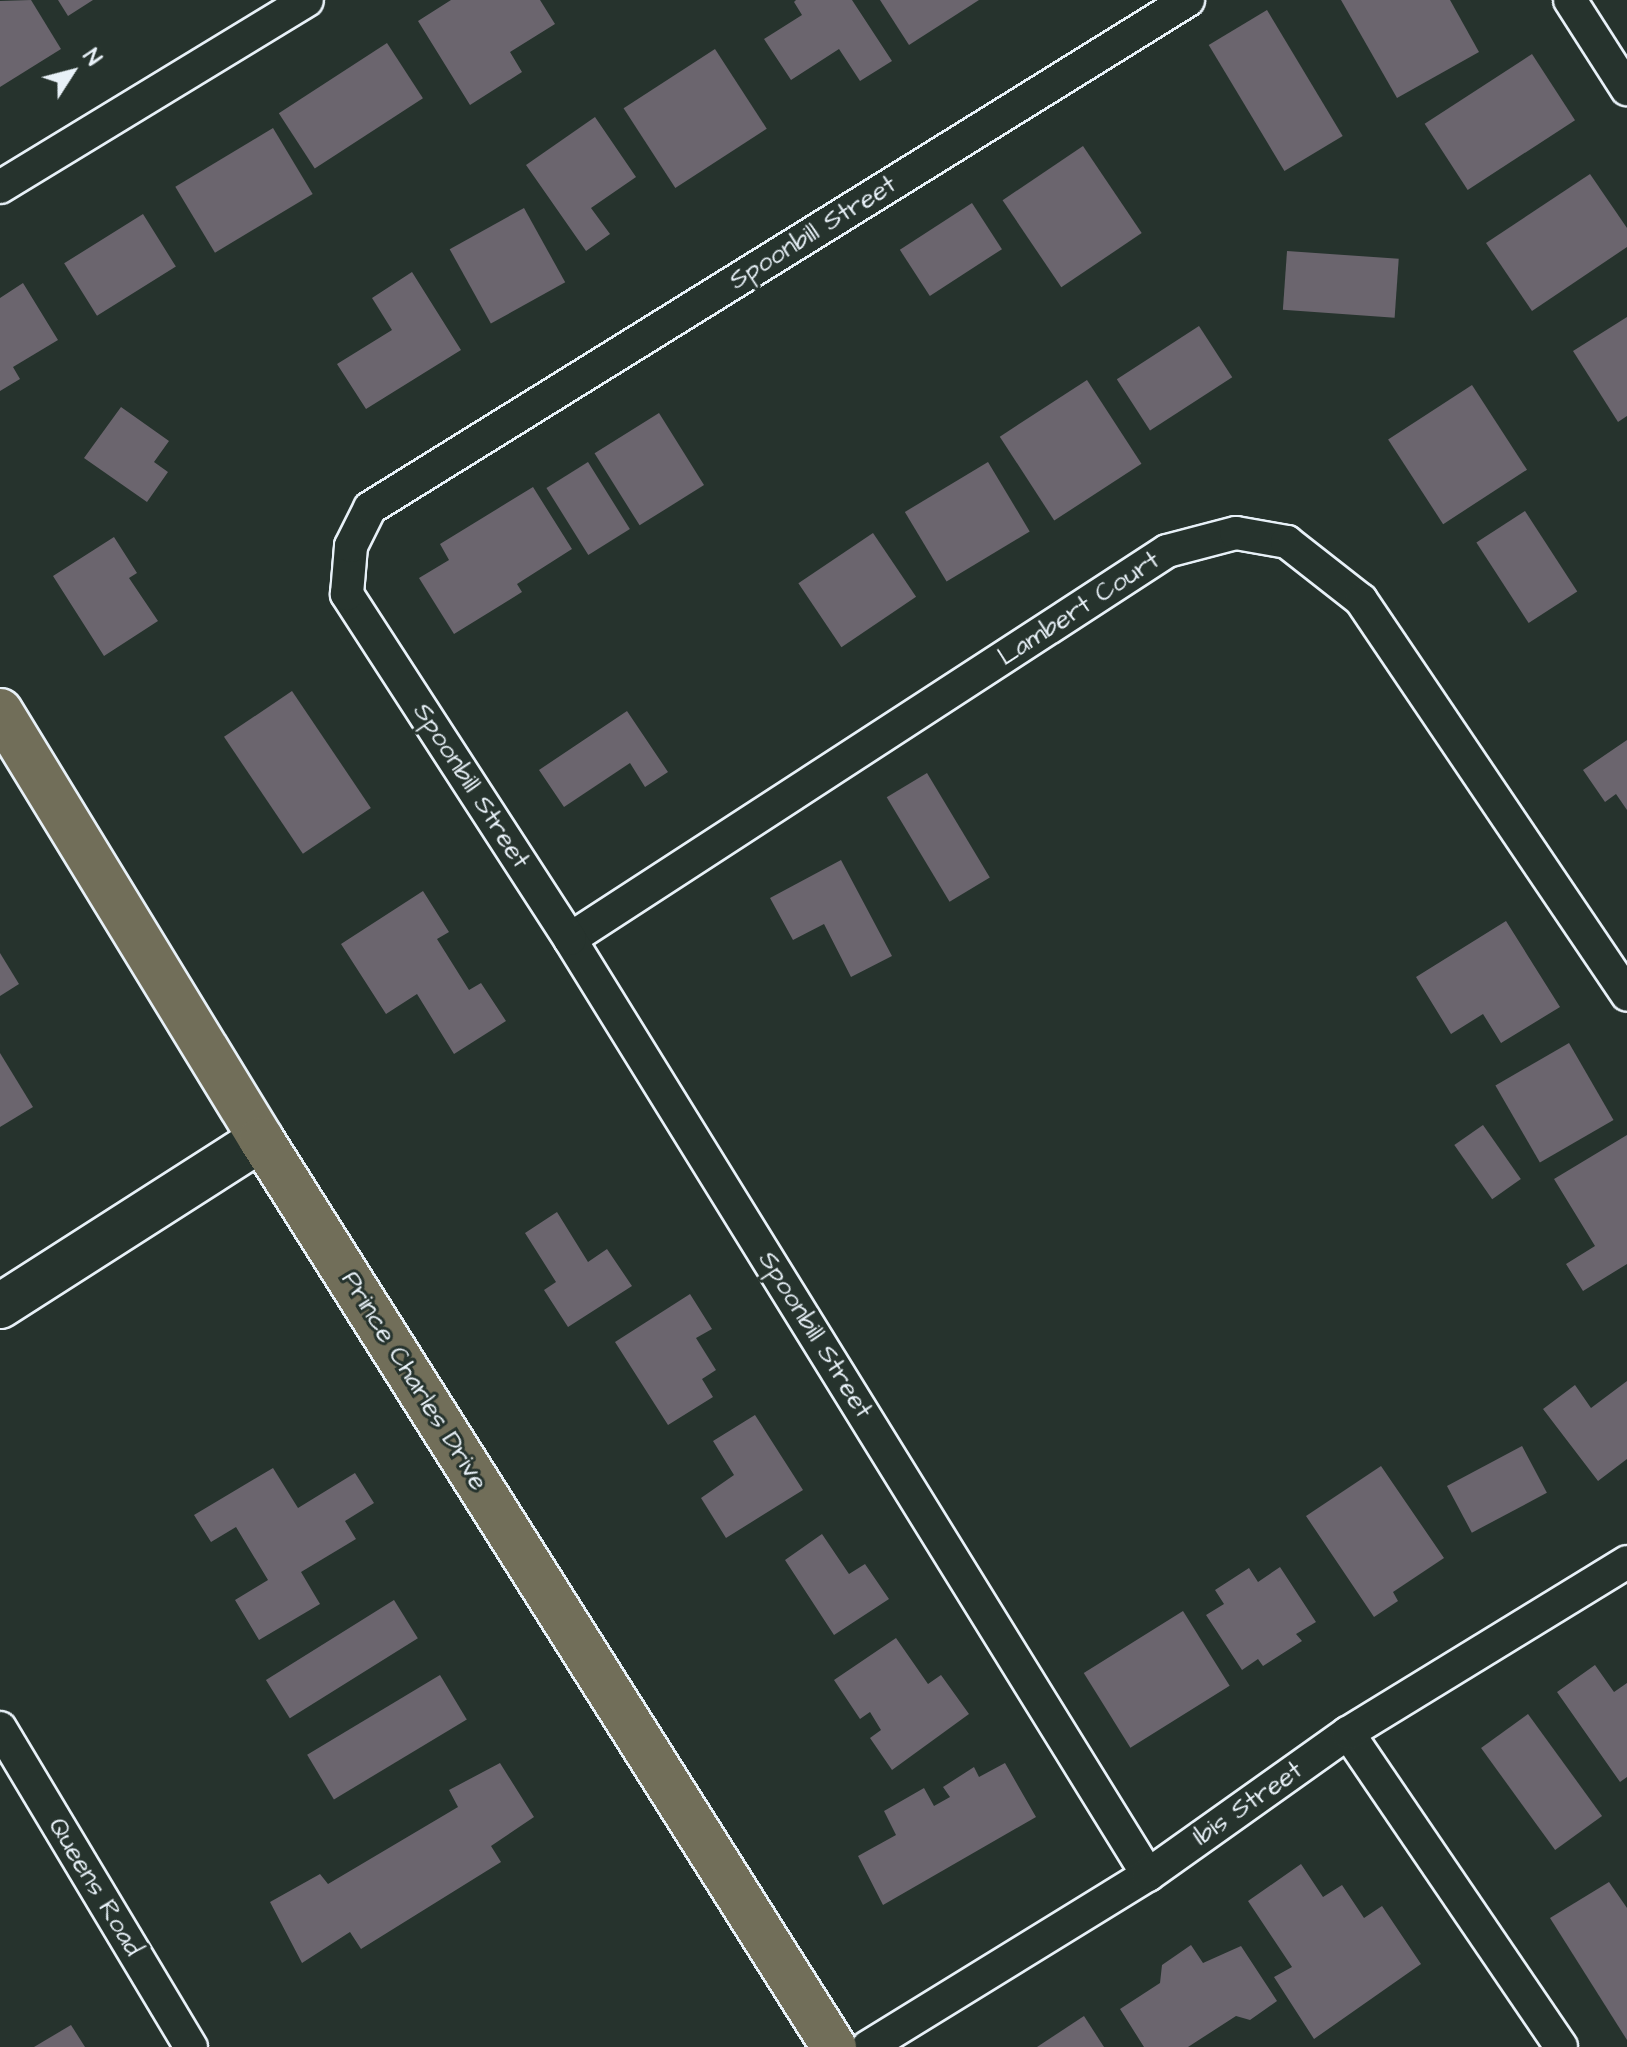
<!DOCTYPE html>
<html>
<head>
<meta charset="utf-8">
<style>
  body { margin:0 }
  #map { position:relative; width:1627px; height:2047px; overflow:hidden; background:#26332d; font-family:"Architects Daughter",sans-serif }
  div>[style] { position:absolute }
  .building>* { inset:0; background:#6b656e; transform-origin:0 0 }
  .roads { filter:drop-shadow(2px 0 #e8f1f8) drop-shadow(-2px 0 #e8f1f8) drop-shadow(0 2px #e8f1f8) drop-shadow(0 -2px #e8f1f8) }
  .street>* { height:32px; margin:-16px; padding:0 16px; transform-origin:16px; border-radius:16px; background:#26332d }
  .secondary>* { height:44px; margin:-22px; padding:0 22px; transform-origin:22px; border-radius:22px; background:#26332d }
  .highway>* { height:44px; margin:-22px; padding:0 22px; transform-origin:22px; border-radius:22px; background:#716e59 }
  span { translate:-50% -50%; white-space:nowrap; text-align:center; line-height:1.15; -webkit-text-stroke:6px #26332d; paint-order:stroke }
  .street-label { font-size:26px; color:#e8f1f8 }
  .north { position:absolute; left:32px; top:32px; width:80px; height:80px; -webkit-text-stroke:6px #26332d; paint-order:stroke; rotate:54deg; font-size:22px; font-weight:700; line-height:32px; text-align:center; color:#e8f1f8 }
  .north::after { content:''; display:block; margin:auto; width:28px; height:36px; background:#e8f1f8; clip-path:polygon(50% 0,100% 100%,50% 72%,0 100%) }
</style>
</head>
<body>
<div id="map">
  <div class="building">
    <div style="clip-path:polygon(31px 0,61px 49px,0 87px,0 1px)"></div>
    <div style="clip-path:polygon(58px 0,93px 0,68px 16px)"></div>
    <div style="clip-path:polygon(451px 0,540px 0,555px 24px,510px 52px,522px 72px,470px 105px,418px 21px)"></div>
    <div style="clip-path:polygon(796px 0,852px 0,892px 61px,860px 81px,839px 49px,791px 80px,764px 39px,802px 15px,794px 2px)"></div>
    <div style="clip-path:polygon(880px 0,979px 0,909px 45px)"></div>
    <div style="clip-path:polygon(1341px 0,1450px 0,1479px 52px,1397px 98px)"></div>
    <div style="left:1267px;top:10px;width:147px;height:68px;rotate:59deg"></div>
    <div style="left:387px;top:43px;width:66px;height:129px;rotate:57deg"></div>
    <div style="left:715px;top:49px;width:95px;height:109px;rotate:57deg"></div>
    <div style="left:1532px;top:54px;width:79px;height:128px;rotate:57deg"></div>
    <div style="clip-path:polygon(595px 117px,636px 177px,591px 208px,610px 234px,586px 251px,526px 165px)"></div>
    <div style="left:273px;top:128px;width:77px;height:114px;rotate:59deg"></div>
    <div style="left:1083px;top:146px;width:105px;height:97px;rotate:56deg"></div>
    <div style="clip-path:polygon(1590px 174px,1627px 228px,1627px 247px,1532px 311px,1486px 243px)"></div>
    <div style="left:972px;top:203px;width:55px;height:86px;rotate:57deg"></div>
    <div style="left:524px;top:208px;width:85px;height:85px;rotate:61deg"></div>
    <div style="left:143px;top:214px;width:62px;height:93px;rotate:58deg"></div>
    <div style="left:1287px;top:251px;width:112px;height:59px;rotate:4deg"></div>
    <div style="clip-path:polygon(412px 272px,461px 350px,366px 409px,337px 364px,392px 330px,372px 298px)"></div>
    <div style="clip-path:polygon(23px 283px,58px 340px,13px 367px,20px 379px,0 391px,0 298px)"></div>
    <div style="clip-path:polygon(1627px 317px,1627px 416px,1618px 422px,1573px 351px)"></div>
    <div style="left:1199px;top:326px;width:61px;height:98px;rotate:57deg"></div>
    <div style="left:1087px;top:380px;width:100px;height:104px;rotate:57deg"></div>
    <div style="left:1472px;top:385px;width:101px;height:100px;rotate:57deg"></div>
    <div style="clip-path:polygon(121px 407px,169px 441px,154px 462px,168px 472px,147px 502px,84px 458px)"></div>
    <div style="left:659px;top:413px;width:85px;height:76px;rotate:58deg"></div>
    <div style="left:588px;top:462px;width:79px;height:49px;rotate:58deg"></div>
    <div style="left:988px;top:462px;width:81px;height:97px;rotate:59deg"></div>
    <div style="clip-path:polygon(533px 487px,572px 549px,517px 584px,522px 592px,454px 634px,419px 578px,449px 560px,440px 544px)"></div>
    <div style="left:1525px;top:511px;width:96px;height:58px;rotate:57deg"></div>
    <div style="left:873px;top:533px;width:77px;height:90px;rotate:56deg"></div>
    <div style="clip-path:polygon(114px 537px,137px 573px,129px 578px,158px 621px,104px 656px,53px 576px)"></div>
    <div style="left:292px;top:691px;width:141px;height:82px;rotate:56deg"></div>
    <div style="clip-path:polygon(627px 711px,668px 772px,645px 787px,630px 763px,564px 807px,539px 770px)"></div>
    <div style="clip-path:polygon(1627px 740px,1627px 810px,1616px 794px,1605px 802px,1583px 770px)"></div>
    <div style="left:927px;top:773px;width:122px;height:47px;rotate:59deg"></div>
    <div style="clip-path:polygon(841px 860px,892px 956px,851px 977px,824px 924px,793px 940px,770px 898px)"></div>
    <div style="clip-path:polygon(423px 891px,449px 932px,437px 939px,469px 990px,481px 983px,506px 1021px,454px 1054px,417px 994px,386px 1014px,341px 944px)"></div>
    <div style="clip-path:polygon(1506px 921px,1560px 1007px,1501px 1043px,1483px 1014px,1451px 1034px,1416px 977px)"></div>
    <div style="clip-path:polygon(0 953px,19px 984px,0 996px)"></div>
    <div style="left:1569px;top:1043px;width:89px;height:85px;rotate:60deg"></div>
    <div style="clip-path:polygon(0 1053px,33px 1107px,0 1127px)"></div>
    <div style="left:1483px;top:1125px;width:66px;height:35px;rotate:55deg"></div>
    <div style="clip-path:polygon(1627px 1135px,1627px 1264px,1583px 1291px,1566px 1264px,1595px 1246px,1554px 1179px)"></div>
    <div style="clip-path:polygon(557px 1212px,588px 1262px,607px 1249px,632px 1286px,568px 1327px,544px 1290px,556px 1282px,525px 1233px)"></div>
    <div style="clip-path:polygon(690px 1294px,712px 1329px,696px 1338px,716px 1370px,702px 1379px,713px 1397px,668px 1425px,615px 1342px)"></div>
    <div style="clip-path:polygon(1627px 1381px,1627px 1459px,1598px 1481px,1543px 1409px,1575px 1385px,1591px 1408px)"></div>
    <div style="clip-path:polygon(755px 1415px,803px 1490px,726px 1538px,701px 1498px,734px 1475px,713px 1441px)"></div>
    <div style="left:1522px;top:1446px;width:53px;height:85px;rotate:62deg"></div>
    <div style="clip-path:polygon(1381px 1466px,1444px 1558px,1393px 1592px,1398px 1601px,1374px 1617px,1306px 1516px)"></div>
    <div style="clip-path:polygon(273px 1468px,298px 1508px,355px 1473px,374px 1503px,345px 1521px,356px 1539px,301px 1572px,320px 1604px,259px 1640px,235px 1600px,268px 1580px,236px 1527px,211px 1542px,194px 1515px)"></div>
    <div style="clip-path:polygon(822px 1534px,849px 1574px,865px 1564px,889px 1599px,834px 1635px,785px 1560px)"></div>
    <div style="clip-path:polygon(1280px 1567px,1316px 1622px,1296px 1634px,1302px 1641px,1263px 1666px,1258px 1659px,1242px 1670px,1206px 1615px,1224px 1604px,1215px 1590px,1249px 1568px,1258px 1582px)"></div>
    <div style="left:394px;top:1600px;width:45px;height:151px;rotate:58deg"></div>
    <div style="left:1183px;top:1611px;width:88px;height:117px;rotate:58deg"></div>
    <div style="clip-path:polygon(896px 1638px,928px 1684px,941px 1675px,969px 1714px,892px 1770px,870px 1738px,881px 1730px,870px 1712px,860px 1719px,834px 1680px)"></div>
    <div style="clip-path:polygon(1595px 1665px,1614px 1692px,1627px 1683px,1627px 1777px,1620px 1782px,1557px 1692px)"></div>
    <div style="left:440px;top:1675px;width:52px;height:155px;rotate:59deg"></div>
    <div style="left:1528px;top:1714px;width:126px;height:58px;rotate:54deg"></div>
    <div style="clip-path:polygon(500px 1763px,534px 1817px,491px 1846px,501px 1862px,361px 1949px,350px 1932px,302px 1963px,270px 1902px,320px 1874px,328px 1884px,458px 1807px,449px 1790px)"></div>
    <div style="clip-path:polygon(1005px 1763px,1036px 1817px,883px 1905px,858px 1856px,896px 1835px,884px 1811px,924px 1788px,934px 1806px,950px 1797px,943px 1787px,974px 1767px,979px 1777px)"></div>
    <div style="clip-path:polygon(1301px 1864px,1323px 1897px,1342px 1885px,1364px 1918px,1382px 1906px,1421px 1964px,1314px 2039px,1274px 1977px,1292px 1967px,1248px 1901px)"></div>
    <div style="clip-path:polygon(1609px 1882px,1627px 1908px,1627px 2040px,1550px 1918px)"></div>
    <div style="clip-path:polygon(1191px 1945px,1203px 1963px,1241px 1946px,1277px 2001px,1250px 2020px,1236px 2016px,1188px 2047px,1144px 2047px,1120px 2009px,1160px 1983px,1162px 1965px)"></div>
    <div style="clip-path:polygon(1084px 2016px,1104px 2047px,1037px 2047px)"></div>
    <div style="clip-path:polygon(71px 2025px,85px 2047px,34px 2047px)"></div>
  </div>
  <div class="roads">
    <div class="street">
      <div style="left:1570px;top:0;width:106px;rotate:57.4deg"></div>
      <div style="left:0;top:187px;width:359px;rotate:-31.3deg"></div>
      <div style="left:570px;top:939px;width:712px;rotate:-33.02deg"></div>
      <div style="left:1167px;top:551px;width:71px;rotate:-14.6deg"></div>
      <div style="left:1236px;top:533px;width:52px;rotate:10deg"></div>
      <div style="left:1287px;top:542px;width:94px;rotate:38.1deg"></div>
      <div style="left:1361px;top:600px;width:476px;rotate:56deg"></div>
      <div style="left:0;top:1728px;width:372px;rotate:59.1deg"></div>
      <div style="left:1348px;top:1733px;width:379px;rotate:55.8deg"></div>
      <div style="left:1148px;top:1875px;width:1100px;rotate:-121.7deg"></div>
      <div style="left:570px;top:939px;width:411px;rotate:-122.9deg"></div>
      <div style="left:347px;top:594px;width:48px;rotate:-85.2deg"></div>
      <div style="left:351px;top:546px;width:42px;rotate:-63.4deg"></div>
      <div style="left:370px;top:508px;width:963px;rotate:-31.84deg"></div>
      <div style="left:868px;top:2047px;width:329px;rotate:-31.6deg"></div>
      <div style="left:1148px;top:1875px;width:245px;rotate:-35.4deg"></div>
      <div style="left:1348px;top:1733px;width:327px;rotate:-31.5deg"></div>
    </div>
    <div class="secondary">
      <div style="left:0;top:1306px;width:310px;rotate:-32.6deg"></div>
    </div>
    <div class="highway">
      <div style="left:0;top:711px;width:501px;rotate:58.62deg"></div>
      <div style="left:261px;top:1139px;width:1074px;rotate:57.75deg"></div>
    </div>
  </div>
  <div class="street-label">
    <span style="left:813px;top:233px;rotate:-32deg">Spoonbill Street</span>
    <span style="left:1079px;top:609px;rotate:-33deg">Lambert Court</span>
    <span style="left:471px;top:786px;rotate:57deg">Spoonbill Street</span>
    <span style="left:815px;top:1335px;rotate:58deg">Spoonbill Street</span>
    <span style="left:414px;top:1381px;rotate:58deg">Prince Charles Drive</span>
    <span style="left:1248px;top:1804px;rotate:-35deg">Ibis Street</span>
    <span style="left:95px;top:1887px;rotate:59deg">Queens Road</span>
  </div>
  <div class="north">N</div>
</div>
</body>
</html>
